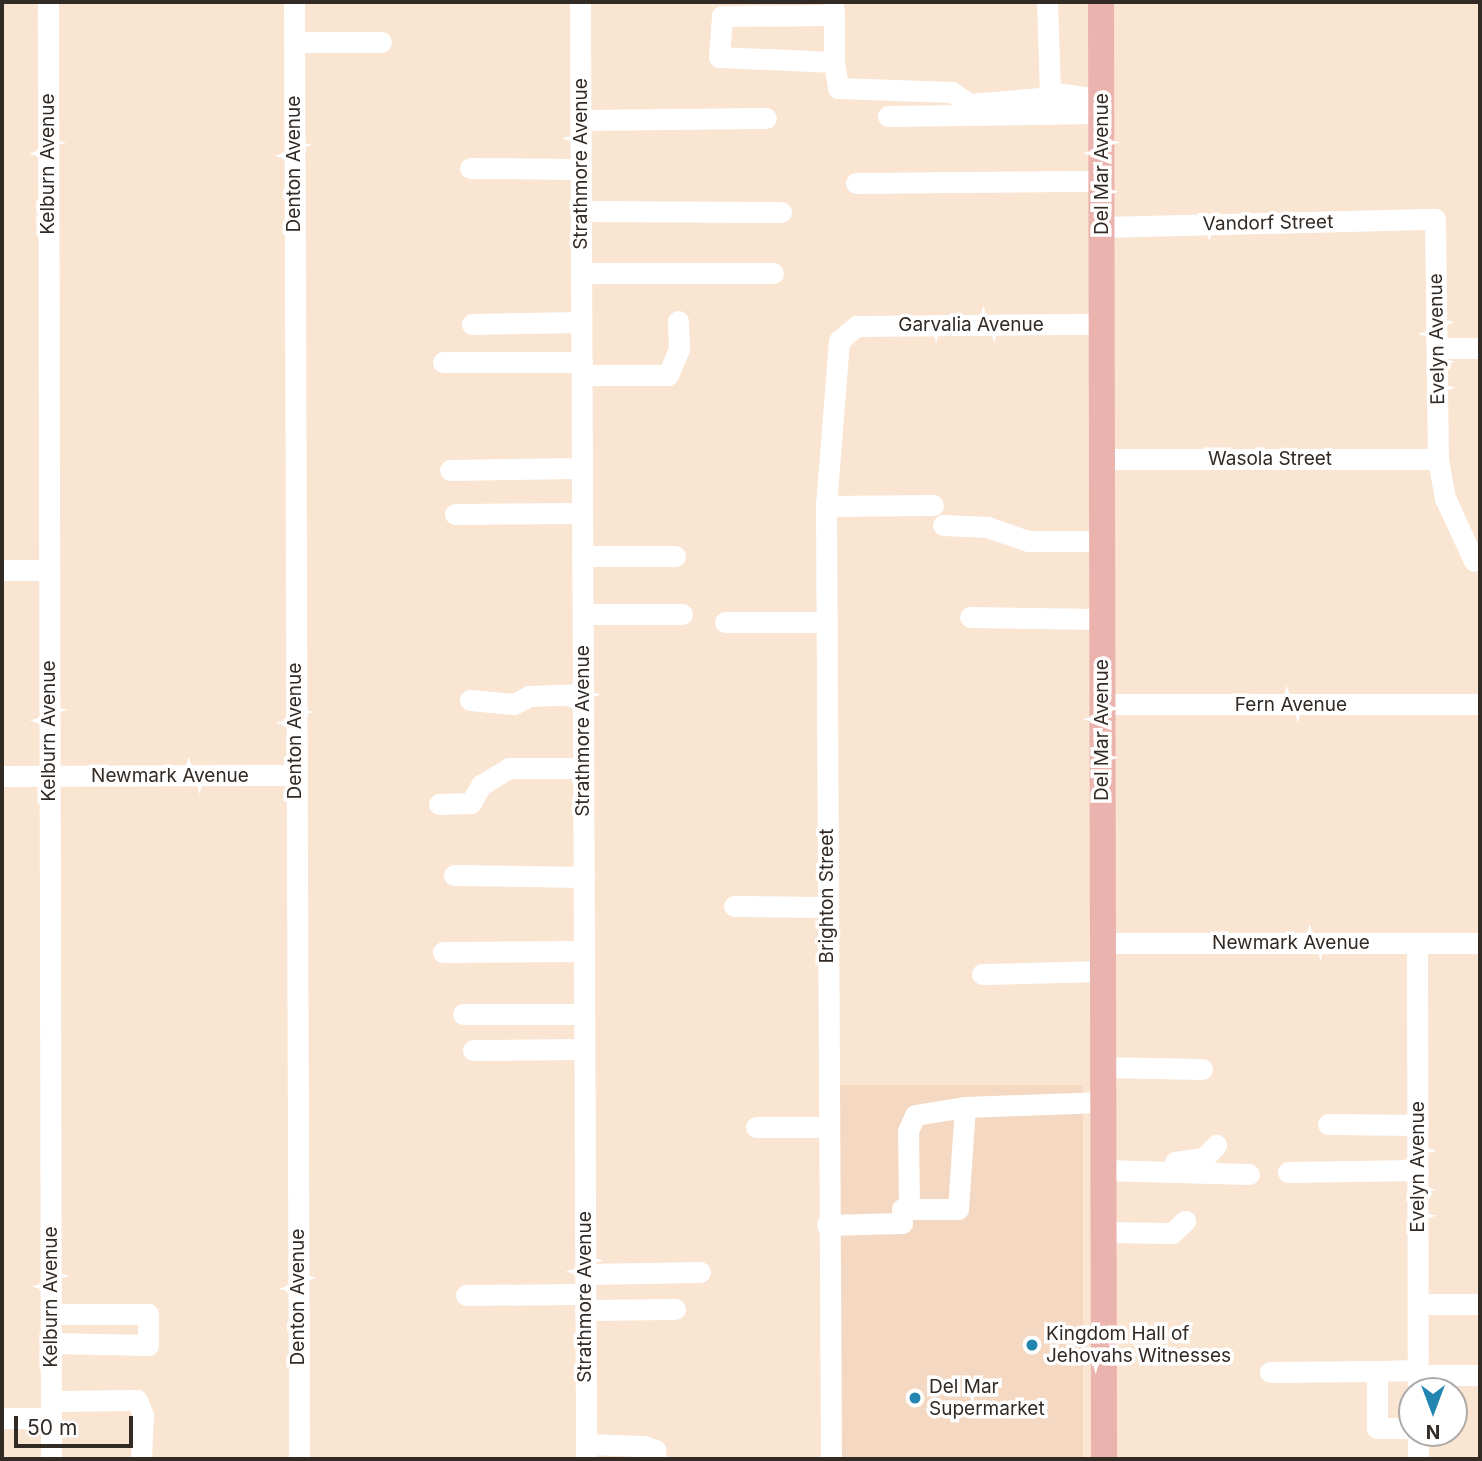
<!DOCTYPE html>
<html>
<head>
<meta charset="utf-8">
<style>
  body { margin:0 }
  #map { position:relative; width:1482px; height:1461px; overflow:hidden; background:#fae4d2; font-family:Inter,sans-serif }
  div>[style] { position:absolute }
  .built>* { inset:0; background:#f4d8c1; transform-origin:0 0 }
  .minor>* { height:21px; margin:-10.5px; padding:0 10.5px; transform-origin:10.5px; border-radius:10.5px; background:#fff }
  .major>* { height:26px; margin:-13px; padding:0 13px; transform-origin:13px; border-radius:13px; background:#ebb3ad }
  .dots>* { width:19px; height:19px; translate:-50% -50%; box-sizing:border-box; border:4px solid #fff; border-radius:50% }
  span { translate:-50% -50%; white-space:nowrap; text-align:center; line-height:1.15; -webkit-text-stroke:7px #fff; paint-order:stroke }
  .street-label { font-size:19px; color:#322a24 }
  .poi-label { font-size:19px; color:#322a24 }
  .left { translate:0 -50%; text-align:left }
  .frame { position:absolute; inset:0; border:4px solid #322a24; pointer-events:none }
  .north { position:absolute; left:1398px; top:1377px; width:70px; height:70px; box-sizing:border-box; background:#fff; border:2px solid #adaaa7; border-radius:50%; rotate:180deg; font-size:19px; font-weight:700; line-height:28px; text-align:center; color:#322a24 }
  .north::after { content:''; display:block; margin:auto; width:24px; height:32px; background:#2386b0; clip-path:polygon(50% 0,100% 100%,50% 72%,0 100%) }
  .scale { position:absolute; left:14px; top:1416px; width:119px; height:32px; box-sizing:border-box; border:4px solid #322a24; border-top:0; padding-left:9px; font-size:21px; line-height:24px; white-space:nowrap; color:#322a24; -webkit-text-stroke:5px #fff; paint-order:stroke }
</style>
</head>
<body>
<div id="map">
  <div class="built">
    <div style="left:1083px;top:1085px;width:374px;height:255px;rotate:90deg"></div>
  </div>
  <div class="minor">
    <div style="left:48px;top:2px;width:1457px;rotate:89.88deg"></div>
    <div style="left:294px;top:2px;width:1457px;rotate:89.8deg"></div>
    <div style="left:580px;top:2px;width:1457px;rotate:89.76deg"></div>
    <div style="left:833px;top:2px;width:13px;rotate:86deg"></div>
    <div style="left:834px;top:15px;width:112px;rotate:179.5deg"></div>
    <div style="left:722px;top:16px;width:41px;rotate:94.2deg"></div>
    <div style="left:719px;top:57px;width:115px;rotate:2.5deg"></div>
    <div style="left:834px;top:62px;width:26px;rotate:81deg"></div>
    <div style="left:838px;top:88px;width:114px;rotate:2deg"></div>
    <div style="left:952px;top:92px;width:21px;rotate:35deg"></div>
    <div style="left:969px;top:104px;width:84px;rotate:-4.8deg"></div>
    <div style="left:1047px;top:2px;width:90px;rotate:88.1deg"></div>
    <div style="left:1050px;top:92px;width:49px;rotate:8.3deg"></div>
    <div style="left:834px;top:15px;width:47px;rotate:90deg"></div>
    <div style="left:294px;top:42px;width:87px"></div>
    <div style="left:888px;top:116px;width:213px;rotate:-0.8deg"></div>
    <div style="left:580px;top:120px;width:186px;rotate:-0.6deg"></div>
    <div style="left:470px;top:168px;width:111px;rotate:0.5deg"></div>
    <div style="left:856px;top:183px;width:247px;rotate:-0.5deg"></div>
    <div style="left:581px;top:211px;width:200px;rotate:0.3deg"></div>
    <div style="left:1102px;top:227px;width:333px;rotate:-1.4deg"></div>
    <div style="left:1435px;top:219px;width:240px;rotate:89.3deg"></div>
    <div style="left:1438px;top:459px;width:40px;rotate:80deg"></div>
    <div style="left:1445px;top:498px;width:69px;rotate:65.3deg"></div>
    <div style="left:581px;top:273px;width:192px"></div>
    <div style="left:472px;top:324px;width:109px;rotate:-1.1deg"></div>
    <div style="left:1437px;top:348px;width:43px"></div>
    <div style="left:443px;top:362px;width:139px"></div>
    <div style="left:582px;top:375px;width:86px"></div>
    <div style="left:668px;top:375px;width:28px;rotate:-67deg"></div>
    <div style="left:679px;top:349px;width:28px;rotate:-92deg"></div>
    <div style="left:1102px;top:459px;width:336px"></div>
    <div style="left:450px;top:470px;width:132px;rotate:-0.9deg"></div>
    <div style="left:826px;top:506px;width:107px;rotate:-0.5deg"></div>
    <div style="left:455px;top:514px;width:127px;rotate:-0.5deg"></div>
    <div style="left:943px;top:525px;width:44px;rotate:2.6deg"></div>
    <div style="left:987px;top:527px;width:43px;rotate:18.9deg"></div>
    <div style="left:1028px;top:541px;width:73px"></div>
    <div style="left:582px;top:556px;width:93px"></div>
    <div style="left:2px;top:570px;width:47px"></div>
    <div style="left:583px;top:614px;width:99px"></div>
    <div style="left:970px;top:617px;width:132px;rotate:0.9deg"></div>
    <div style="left:725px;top:622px;width:101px"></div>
    <div style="left:470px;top:700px;width:44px;rotate:5.2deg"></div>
    <div style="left:514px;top:704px;width:17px;rotate:-28deg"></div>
    <div style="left:529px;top:696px;width:54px;rotate:-2.1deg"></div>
    <div style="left:1102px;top:704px;width:378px"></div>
    <div style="left:2px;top:776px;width:293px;rotate:-0.2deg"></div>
    <div style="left:439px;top:804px;width:32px;rotate:-2deg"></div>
    <div style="left:471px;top:803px;width:21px;rotate:-61deg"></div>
    <div style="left:481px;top:785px;width:33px;rotate:-31deg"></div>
    <div style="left:509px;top:768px;width:74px"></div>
    <div style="left:454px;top:875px;width:130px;rotate:0.9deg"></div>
    <div style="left:734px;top:906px;width:93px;rotate:0.6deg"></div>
    <div style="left:1102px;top:943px;width:378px"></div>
    <div style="left:1417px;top:943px;width:448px;rotate:89.9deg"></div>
    <div style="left:443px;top:952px;width:141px;rotate:-0.4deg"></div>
    <div style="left:982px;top:974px;width:120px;rotate:-1.4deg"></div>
    <div style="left:463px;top:1014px;width:121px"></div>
    <div style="left:473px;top:1050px;width:111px;rotate:-0.5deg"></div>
    <div style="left:1101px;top:1067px;width:101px;rotate:1.1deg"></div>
    <div style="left:1328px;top:1124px;width:90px;rotate:0.6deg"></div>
    <div style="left:756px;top:1127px;width:71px"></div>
    <div style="left:1175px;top:1162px;width:29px;rotate:-8deg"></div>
    <div style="left:1204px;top:1158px;width:18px;rotate:-47deg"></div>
    <div style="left:1102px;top:1170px;width:147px;rotate:1.6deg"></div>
    <div style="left:1288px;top:1172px;width:130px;rotate:-0.9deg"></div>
    <div style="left:909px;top:1209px;width:78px;rotate:-90.7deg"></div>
    <div style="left:908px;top:1131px;width:17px;rotate:-66deg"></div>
    <div style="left:915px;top:1115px;width:51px;rotate:-9.1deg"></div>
    <div style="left:827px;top:1225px;width:75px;rotate:-1.5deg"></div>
    <div style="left:902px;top:1223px;width:14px;rotate:-90deg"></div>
    <div style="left:902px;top:1209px;width:56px"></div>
    <div style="left:958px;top:1209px;width:102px;rotate:-86.1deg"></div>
    <div style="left:965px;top:1107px;width:136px;rotate:-2.1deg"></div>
    <div style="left:1102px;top:1232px;width:70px;rotate:0.8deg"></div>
    <div style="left:1172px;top:1233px;width:18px;rotate:-43deg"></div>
    <div style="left:585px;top:1274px;width:115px;rotate:-1deg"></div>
    <div style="left:466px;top:1295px;width:119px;rotate:-0.5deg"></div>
    <div style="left:1418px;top:1304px;width:62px"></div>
    <div style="left:585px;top:1310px;width:90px;rotate:-0.6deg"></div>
    <div style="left:51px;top:1314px;width:97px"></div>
    <div style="left:148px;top:1314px;width:31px;rotate:90deg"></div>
    <div style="left:148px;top:1345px;width:96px;rotate:-178.8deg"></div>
    <div style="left:1270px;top:1372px;width:107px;rotate:-0.5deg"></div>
    <div style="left:1419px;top:1375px;width:61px"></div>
    <div style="left:51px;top:1401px;width:86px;rotate:-0.7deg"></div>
    <div style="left:137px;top:1400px;width:16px;rotate:68deg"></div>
    <div style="left:143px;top:1415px;width:44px;rotate:92.6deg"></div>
    <div style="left:2px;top:1418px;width:49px"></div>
    <div style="left:1412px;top:1428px;width:35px;rotate:180deg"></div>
    <div style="left:1377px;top:1428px;width:57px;rotate:-90deg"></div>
    <div style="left:1377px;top:1371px;width:42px;rotate:-1.4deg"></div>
    <div style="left:1418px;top:1433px;width:26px;rotate:90deg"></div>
    <div style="left:586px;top:1444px;width:57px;rotate:2deg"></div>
    <div style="left:643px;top:1446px;width:13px;rotate:18deg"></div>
    <div style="left:655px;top:1450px;width:9px;rotate:84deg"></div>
    <div style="left:831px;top:1459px;width:953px;rotate:-90.3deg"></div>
    <div style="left:826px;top:506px;width:166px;rotate:-85.5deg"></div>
    <div style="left:839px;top:341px;width:23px;rotate:-41deg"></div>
    <div style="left:856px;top:326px;width:247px;rotate:-0.5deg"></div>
  </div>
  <div class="major">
    <div style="left:1101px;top:2px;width:1457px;rotate:89.88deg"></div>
  </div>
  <div class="dots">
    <div style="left:1032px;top:1345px;background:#2386b0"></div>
    <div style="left:915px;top:1398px;background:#2386b0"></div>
  </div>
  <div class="street-label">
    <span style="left:48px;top:164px;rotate:-90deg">Kelburn Avenue</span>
    <span style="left:294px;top:164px;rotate:-90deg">Denton Avenue</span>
    <span style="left:581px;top:164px;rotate:-90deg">Strathmore Avenue</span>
    <span style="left:1102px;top:164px;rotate:-90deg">Del Mar Avenue</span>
    <span style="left:1268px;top:223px;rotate:-1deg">Vandorf Street</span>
    <span style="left:971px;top:325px">Garvalia Avenue</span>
    <span style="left:1437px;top:339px;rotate:-91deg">Evelyn Avenue</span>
    <span style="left:1270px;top:459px">Wasola Street</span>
    <span style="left:1291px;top:705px">Fern Avenue</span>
    <span style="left:1102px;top:730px;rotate:-90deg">Del Mar Avenue</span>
    <span style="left:49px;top:731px;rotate:-90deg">Kelburn Avenue</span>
    <span style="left:295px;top:731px;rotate:-90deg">Denton Avenue</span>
    <span style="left:583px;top:731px;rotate:-90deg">Strathmore Avenue</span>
    <span style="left:170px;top:776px">Newmark Avenue</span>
    <span style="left:827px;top:896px;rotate:-90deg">Brighton Street</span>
    <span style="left:1291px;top:943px">Newmark Avenue</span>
    <span style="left:1418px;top:1167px;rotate:-90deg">Evelyn Avenue</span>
    <span style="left:51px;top:1297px;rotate:-90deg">Kelburn Avenue</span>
    <span style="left:298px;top:1297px;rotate:-90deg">Denton Avenue</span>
    <span style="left:585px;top:1297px;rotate:-90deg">Strathmore Avenue</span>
  </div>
  <div class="poi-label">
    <span class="left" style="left:1046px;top:1345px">Kingdom Hall of<br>Jehovahs Witnesses</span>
    <span class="left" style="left:929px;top:1398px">Del Mar<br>Supermarket</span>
  </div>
  <div class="frame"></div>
  <div class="north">N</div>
  <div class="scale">50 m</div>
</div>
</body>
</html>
